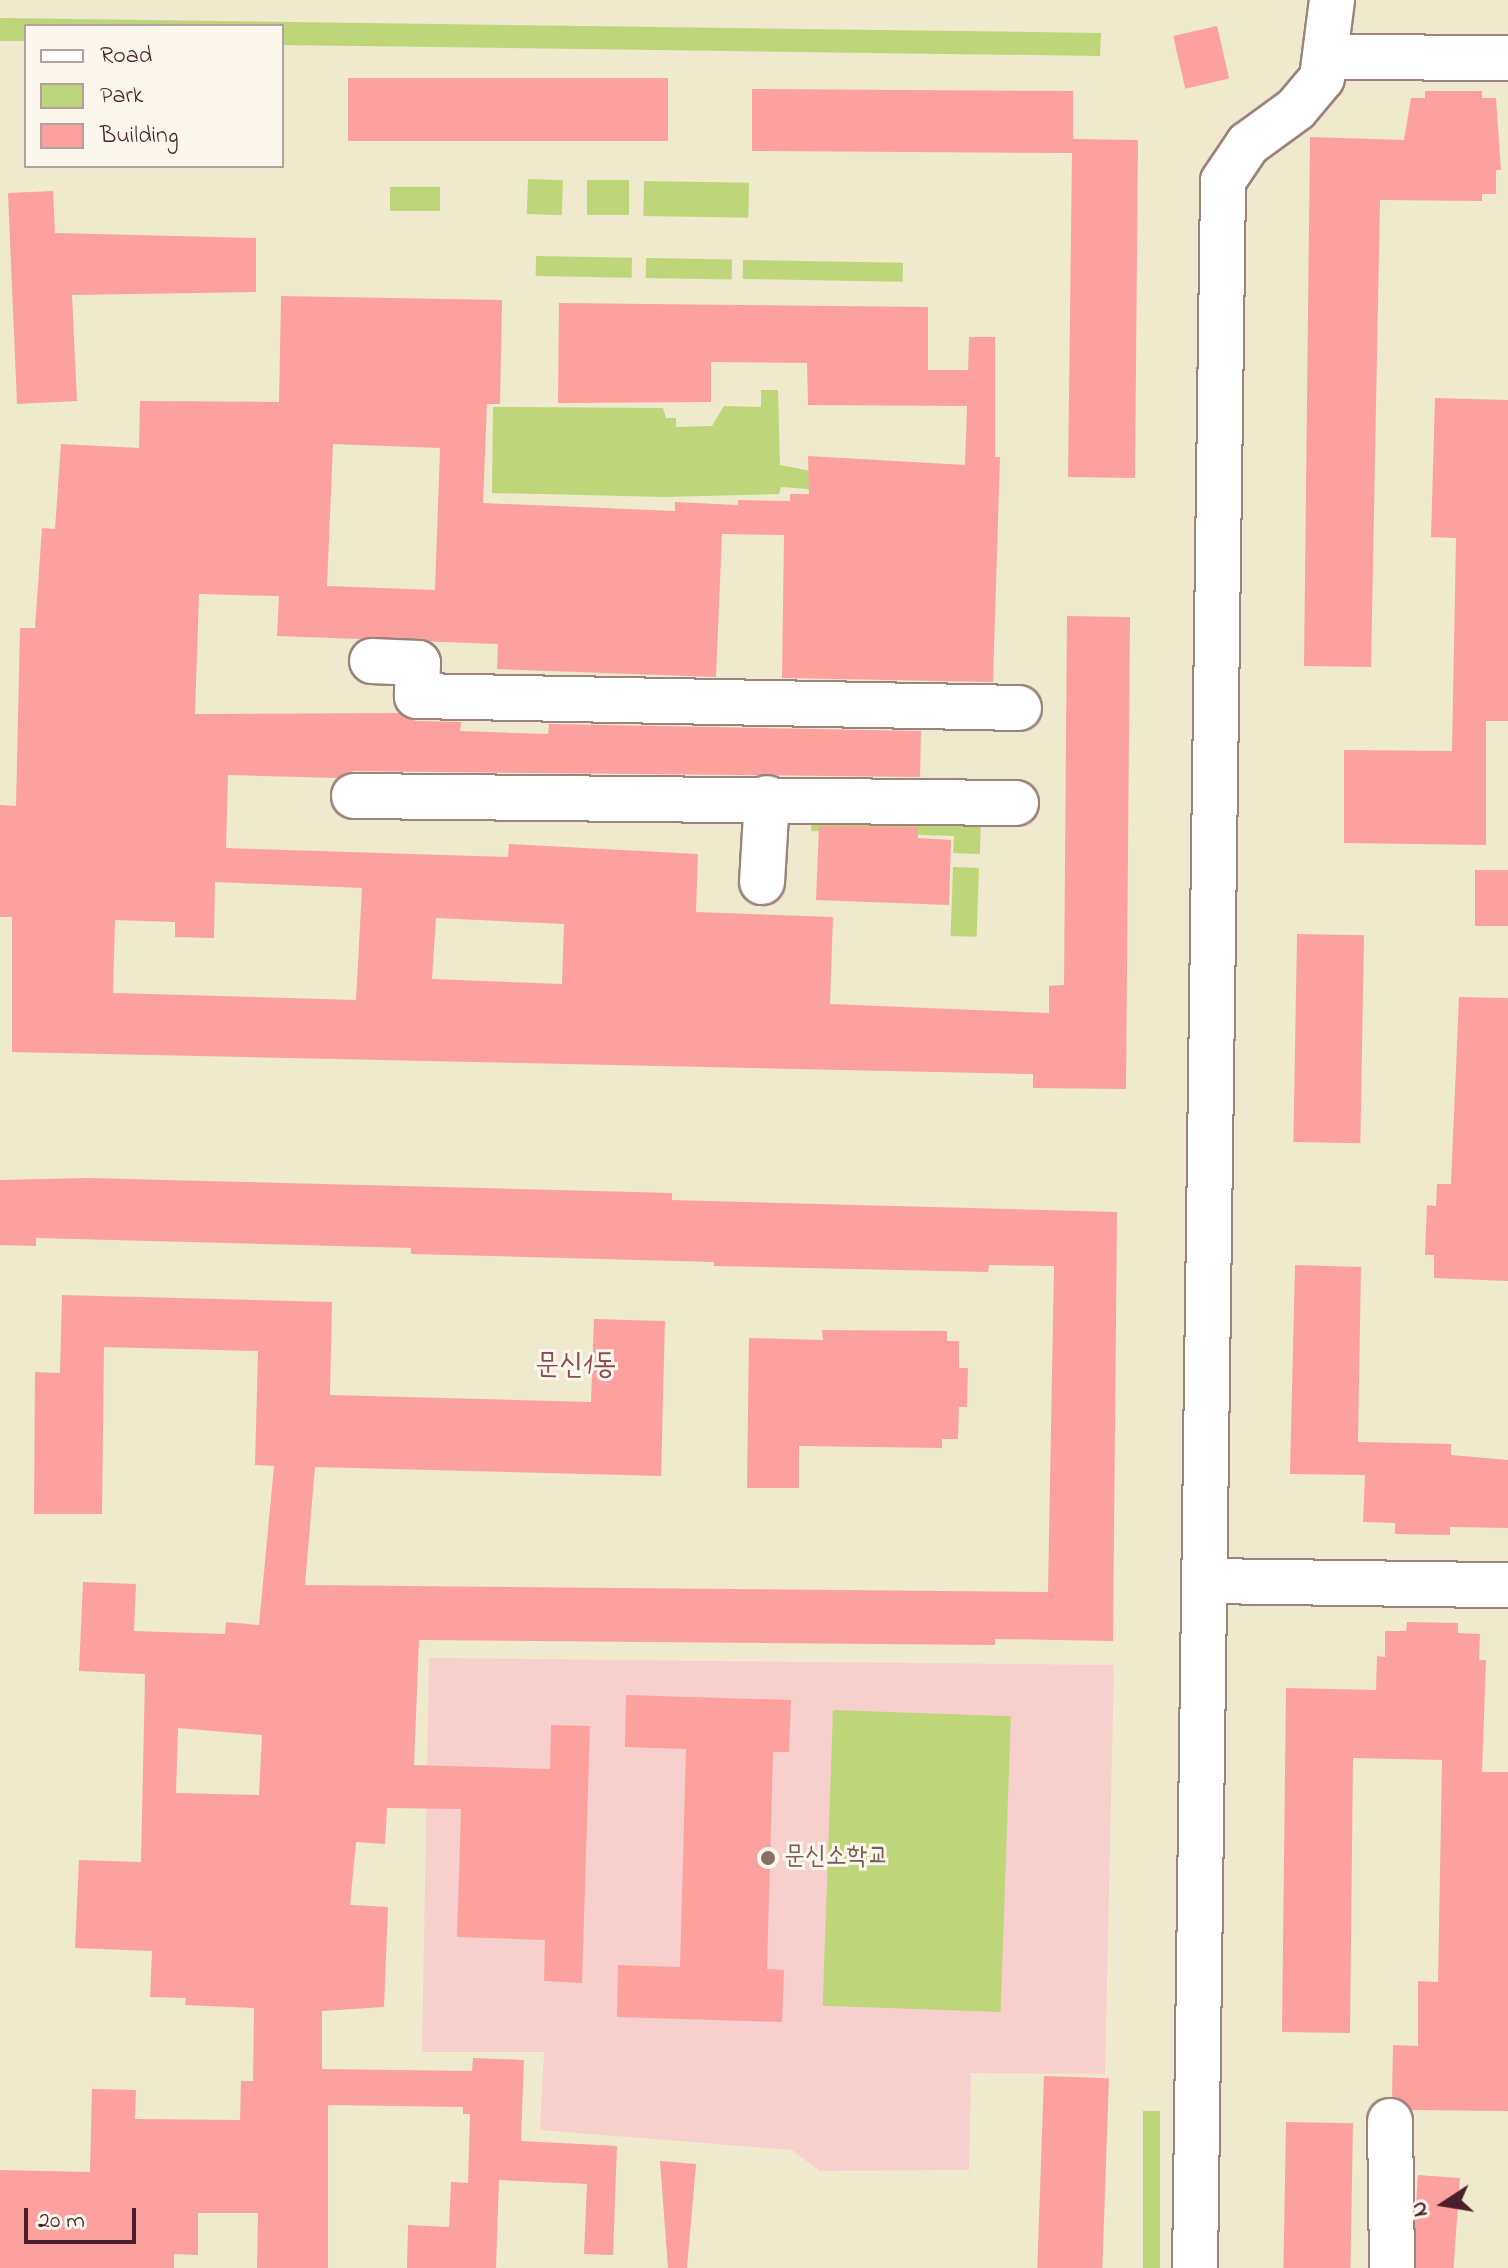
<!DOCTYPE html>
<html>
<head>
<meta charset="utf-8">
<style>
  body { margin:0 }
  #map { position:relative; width:1508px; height:2268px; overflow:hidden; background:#efe9ce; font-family:"Indie Flower","Poor Story",sans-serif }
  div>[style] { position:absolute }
  .built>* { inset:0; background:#f7d0cd }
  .green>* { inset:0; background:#bfd579; transform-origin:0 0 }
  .building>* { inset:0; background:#fca19e; transform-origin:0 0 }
  .roads { filter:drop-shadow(2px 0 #9c847c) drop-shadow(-2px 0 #9c847c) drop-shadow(0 2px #9c847c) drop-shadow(0 -2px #9c847c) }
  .minor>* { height:44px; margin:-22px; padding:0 22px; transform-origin:22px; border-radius:22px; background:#fff }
  .dots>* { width:22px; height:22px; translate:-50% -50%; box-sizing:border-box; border:4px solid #fbf7ec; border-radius:50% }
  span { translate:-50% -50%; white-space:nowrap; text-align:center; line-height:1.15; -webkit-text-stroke:6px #fbf7ec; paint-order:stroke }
  .education-label { font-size:26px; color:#785e54 }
  .left { translate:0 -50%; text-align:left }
  .quarter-label { font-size:30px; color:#884c53 }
  .legend { position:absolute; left:24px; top:24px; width:260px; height:144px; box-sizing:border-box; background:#fbf7ec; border:2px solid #b4a19f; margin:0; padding:10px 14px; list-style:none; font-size:24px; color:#4a1f2b }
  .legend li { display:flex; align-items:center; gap:16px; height:40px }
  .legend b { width:40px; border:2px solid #b4a19f }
  .north { position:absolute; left:1404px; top:2164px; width:80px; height:80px; -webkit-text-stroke:6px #fbf7ec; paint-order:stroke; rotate:258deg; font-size:22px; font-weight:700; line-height:32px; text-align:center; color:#4a1f2b }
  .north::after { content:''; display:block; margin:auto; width:28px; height:36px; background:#4a1f2b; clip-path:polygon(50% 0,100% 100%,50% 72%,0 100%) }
  .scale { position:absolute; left:24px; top:2208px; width:112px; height:36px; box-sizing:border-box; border:4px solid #4a1f2b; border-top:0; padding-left:10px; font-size:24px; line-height:28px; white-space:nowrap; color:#4a1f2b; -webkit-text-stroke:6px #fbf7ec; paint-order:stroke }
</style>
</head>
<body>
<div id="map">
  <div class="built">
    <div style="clip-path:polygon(429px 1658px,1114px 1665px,1105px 2074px,971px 2073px,969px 2170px,820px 2171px,792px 2150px,540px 2130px,544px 2052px,422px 2052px)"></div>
  </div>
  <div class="green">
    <div style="clip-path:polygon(0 18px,1101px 33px,1100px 56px,282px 45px,282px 26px,26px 26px,26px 41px,0 41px)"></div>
    <div style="left:528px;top:179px;width:35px;height:35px;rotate:2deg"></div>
    <div style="left:587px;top:180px;width:42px;height:35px"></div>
    <div style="left:644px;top:181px;width:105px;height:35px;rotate:1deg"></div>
    <div style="left:390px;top:187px;width:50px;height:24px"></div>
    <div style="left:536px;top:256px;width:96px;height:20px;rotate:1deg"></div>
    <div style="left:646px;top:258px;width:86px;height:20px;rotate:1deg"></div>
    <div style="left:743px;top:260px;width:160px;height:19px;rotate:1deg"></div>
    <div style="clip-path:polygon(761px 390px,778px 390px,780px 465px,821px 473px,820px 490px,781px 487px,779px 494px,665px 497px,492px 493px,493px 407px,663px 408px,666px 418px,676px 418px,676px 427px,712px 426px,724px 406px,761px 407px)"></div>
    <div style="clip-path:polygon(812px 809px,981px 815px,980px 854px,953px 853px,954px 836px,811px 831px)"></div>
    <div style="left:953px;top:867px;width:26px;height:69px;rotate:2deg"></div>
    <div style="left:833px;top:1710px;width:178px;height:296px;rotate:2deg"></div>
    <div style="left:1143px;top:2111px;width:17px;height:157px"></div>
  </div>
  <div class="building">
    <div style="left:1217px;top:26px;width:54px;height:45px;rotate:77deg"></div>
    <div style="left:348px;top:78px;width:320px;height:63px"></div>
    <div style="clip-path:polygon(752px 89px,1073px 91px,1073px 139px,1138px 140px,1135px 478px,1068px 477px,1072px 153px,752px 151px)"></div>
    <div style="clip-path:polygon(1425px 91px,1482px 91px,1482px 98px,1496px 98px,1501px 170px,1496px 170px,1496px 194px,1482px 194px,1482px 201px,1380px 200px,1371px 667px,1304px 666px,1310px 137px,1404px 140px,1411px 98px,1425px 98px)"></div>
    <div style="clip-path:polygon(53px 191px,55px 233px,256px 238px,256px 292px,72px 295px,77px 401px,17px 404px,8px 193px)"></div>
    <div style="clip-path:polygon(evenodd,281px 296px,502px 300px,500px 404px,487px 404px,483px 503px,675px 511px,675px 502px,738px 505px,738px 500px,790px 501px,790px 494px,809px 494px,808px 456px,965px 465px,967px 406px,808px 405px,807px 363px,711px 362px,711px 402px,558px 403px,559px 303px,928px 307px,928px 370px,968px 370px,969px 337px,995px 337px,995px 457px,1000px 457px,993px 682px,782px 678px,784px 535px,722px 534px,716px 677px,497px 669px,498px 644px,277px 636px,279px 596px,199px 594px,195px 714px,400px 713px,416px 721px,461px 722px,460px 731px,548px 734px,549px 724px,921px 731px,920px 777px,354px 771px,338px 778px,228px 775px,226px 848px,508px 857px,509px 844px,698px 854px,696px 912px,833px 917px,830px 1004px,1049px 1013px,1049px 986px,1064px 985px,1067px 616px,1130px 617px,1126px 1089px,1033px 1088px,1033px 1074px,12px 1052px,12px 917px,0 917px,0 805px,16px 806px,20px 628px,35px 628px,42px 528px,55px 529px,61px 444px,139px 448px,140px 401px,279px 402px,281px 296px,333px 444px,440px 448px,435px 590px,327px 586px,333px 444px,281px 296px,215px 882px,362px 888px,356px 1000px,113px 993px,115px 920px,175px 922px,175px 937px,214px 938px,215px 882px,281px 296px,436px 918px,564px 924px,562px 984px,432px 979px,436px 918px)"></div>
    <div style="clip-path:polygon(1435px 398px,1508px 400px,1508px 721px,1486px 721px,1486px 845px,1344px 843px,1344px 750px,1452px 751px,1456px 538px,1431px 537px)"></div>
    <div style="clip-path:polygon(819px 826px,918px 827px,918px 838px,951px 840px,949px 905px,816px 900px)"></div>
    <div style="left:1475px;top:870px;width:33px;height:56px"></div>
    <div style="left:1297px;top:934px;width:67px;height:208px;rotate:1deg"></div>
    <div style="clip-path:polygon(1459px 997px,1508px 998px,1508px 1281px,1434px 1278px,1434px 1255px,1425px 1255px,1427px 1205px,1436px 1206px,1437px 1184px,1451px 1184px)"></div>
    <div style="clip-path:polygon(evenodd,88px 1178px,672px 1193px,672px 1200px,1117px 1212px,1113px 1641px,995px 1639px,995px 1645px,419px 1640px,414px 1765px,550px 1769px,551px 1725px,590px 1726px,582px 1983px,544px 1981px,545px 1940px,457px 1937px,461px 1809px,387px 1808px,385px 1844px,356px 1842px,350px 1905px,388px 1907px,384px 2007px,322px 2011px,322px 2069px,472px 2071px,473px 2058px,524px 2060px,521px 2141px,617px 2146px,613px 2255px,584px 2254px,587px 2184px,499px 2180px,496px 2268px,407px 2268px,408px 2225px,449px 2227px,451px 2182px,468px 2183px,470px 2114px,463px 2114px,463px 2107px,328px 2105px,328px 2268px,257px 2268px,258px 2213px,198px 2213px,198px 2255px,174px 2254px,174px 2268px,0 2268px,0 2170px,90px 2172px,92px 2089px,136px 2090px,135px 2119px,240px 2120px,241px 2081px,253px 2081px,254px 2008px,185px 2005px,186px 1998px,150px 1997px,152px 1951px,75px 1948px,79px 1860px,141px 1862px,145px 1674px,79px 1671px,83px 1582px,136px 1584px,134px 1631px,225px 1634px,226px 1622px,259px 1625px,274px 1466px,255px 1465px,258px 1351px,104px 1347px,102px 1514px,34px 1514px,35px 1372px,60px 1373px,62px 1295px,332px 1302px,330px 1395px,591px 1402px,594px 1319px,665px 1321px,661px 1476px,315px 1467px,305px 1585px,1048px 1592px,1054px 1266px,989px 1265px,988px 1272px,714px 1266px,714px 1262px,411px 1254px,411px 1248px,36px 1238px,36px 1246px,0 1245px,0 1180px,88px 1178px,178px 1728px,262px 1735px,259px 1795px,176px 1793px,178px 1728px)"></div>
    <div style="clip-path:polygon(1295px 1265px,1361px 1267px,1358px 1442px,1451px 1444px,1451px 1455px,1508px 1460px,1508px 1528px,1450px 1527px,1450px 1535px,1395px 1534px,1395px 1523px,1363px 1522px,1365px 1475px,1290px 1474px)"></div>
    <div style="clip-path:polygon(822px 1330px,947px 1331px,947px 1341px,959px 1341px,959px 1368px,968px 1368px,967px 1407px,959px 1407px,958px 1439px,942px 1439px,942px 1448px,799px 1446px,799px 1488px,747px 1488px,749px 1338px,823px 1340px)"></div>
    <div style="clip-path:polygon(1407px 1622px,1458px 1623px,1458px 1633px,1480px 1634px,1479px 1660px,1486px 1660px,1482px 1772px,1508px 1772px,1508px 2111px,1412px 2110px,1392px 2097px,1393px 2045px,1418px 2046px,1418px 1981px,1438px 1982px,1442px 1760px,1353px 1758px,1350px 2033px,1282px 2032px,1286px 1688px,1376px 1690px,1377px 1656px,1385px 1657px,1385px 1631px,1406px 1631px)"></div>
    <div style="clip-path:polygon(626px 1695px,791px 1700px,789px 1752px,773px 1752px,767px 1969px,784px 1970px,782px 2022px,617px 2017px,618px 1965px,680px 1967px,686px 1749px,625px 1747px)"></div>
    <div style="left:1044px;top:2076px;width:65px;height:192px;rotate:2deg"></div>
    <div style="left:1286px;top:2122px;width:67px;height:146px;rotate:1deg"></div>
    <div style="clip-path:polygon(660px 2161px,696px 2164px,687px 2268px,668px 2268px)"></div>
    <div style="left:1418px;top:2175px;width:42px;height:93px;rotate:4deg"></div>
  </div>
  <div class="roads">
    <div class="minor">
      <div style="left:1327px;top:57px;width:181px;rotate:0.3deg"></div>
      <div style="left:372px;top:661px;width:46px;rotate:2.5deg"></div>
      <div style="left:418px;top:663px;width:33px;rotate:92deg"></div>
      <div style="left:417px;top:696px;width:602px;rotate:1.14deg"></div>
      <div style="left:354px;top:796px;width:662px;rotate:0.61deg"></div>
      <div style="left:762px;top:882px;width:84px;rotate:-86.6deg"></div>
      <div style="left:1205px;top:1581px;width:303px;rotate:0.8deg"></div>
      <div style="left:1390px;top:2121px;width:147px;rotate:89.2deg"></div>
      <div style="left:1195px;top:2268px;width:2087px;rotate:-89.23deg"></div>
      <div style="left:1223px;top:181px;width:45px;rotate:-56deg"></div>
      <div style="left:1248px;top:144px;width:59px;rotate:-36.1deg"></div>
      <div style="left:1296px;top:109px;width:40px;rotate:-50deg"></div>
      <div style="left:1322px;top:78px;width:79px;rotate:-82.7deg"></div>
    </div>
  </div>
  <div class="dots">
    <div style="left:768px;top:1858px;background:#8d6e63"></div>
  </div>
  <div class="education-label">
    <span class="left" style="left:784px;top:1858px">문신소학교</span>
  </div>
  <div class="quarter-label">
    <span style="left:576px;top:1366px">문신1동</span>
  </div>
  <ul class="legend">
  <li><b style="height:10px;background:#fff"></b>Road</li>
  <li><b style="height:22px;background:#bfd579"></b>Park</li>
  <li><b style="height:22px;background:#fca19e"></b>Building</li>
  </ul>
  <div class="north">N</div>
  <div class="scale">20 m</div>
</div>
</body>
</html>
